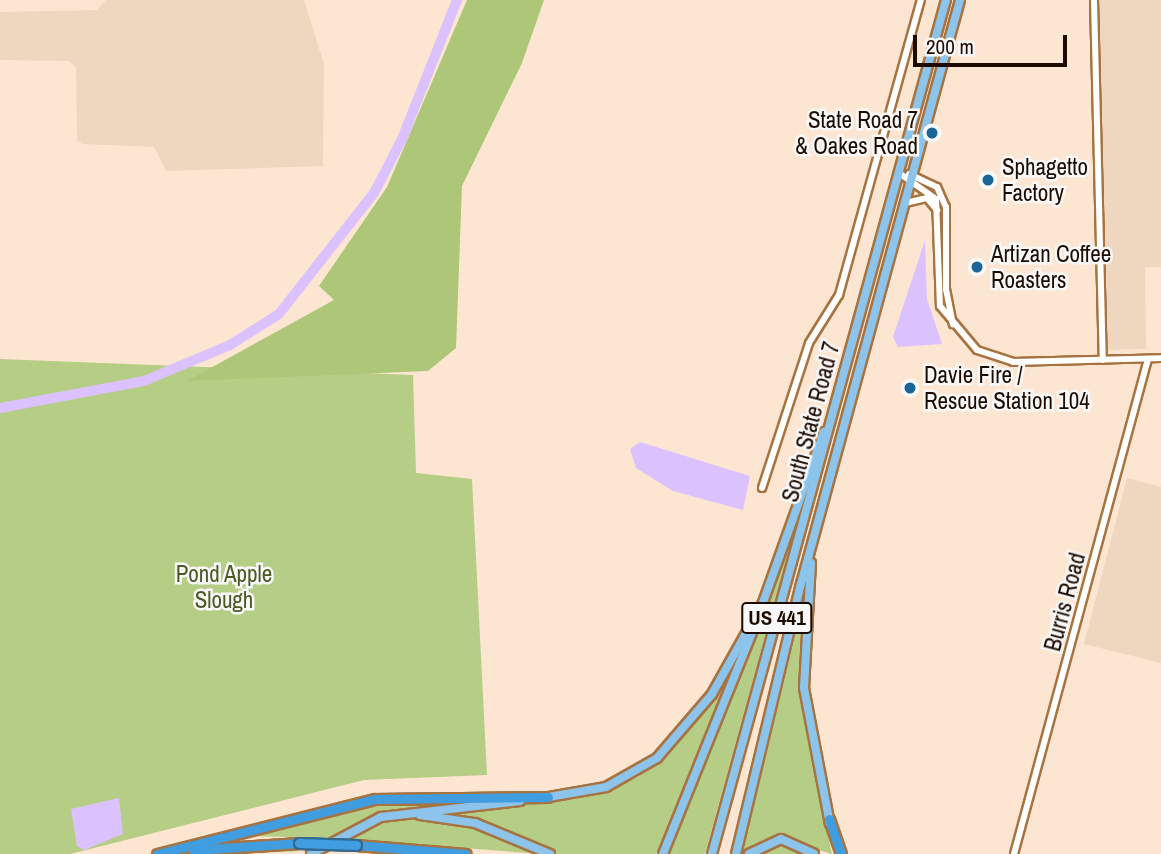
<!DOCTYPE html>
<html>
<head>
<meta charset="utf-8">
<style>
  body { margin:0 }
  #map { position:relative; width:1161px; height:854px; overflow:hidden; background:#fde6d1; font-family:"Archivo Narrow",sans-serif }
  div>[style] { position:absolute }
  .built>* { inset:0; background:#efd6bf }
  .green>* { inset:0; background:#b5cd85 }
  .forest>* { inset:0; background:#adc677 }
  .water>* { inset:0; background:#dbc2fe }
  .river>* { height:10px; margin:-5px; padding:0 5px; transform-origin:5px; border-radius:5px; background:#dbc2fe }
  .roads { filter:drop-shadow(2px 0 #a77340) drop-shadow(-2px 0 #a77340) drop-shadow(0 2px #a77340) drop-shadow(0 -2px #a77340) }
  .minor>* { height:6px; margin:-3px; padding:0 3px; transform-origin:3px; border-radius:3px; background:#fff }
  .major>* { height:8px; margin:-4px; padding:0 4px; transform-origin:4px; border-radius:4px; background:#8cc4ec }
  .highway>* { height:9px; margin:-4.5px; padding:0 4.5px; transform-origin:4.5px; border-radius:4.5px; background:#409de0 }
  .bridges { filter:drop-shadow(2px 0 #346a92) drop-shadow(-2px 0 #346a92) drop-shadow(0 2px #346a92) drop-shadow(0 -2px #346a92) }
  .highway-bridge>* { height:9px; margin:-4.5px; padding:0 4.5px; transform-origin:4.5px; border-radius:4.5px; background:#409de0 }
  .dots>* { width:19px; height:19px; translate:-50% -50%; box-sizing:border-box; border:4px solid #f8f8f8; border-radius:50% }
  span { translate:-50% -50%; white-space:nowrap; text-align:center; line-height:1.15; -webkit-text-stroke:5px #f8f8f8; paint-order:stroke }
  .shield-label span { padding:2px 5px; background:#f8f8f8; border:2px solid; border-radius:5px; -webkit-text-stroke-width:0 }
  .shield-label { font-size:21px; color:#1e0b00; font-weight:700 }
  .poi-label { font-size:23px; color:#1e0b00 }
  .right { translate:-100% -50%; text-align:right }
  .left { translate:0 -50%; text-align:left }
  .street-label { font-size:23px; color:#1e0b00 }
  .park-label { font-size:23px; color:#4a5a22 }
  .scale { position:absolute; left:913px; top:35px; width:154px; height:32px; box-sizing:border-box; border:4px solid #1e0b00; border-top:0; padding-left:9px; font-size:21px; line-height:24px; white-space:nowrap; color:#1e0b00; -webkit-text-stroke:5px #f8f8f8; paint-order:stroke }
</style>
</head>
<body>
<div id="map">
  <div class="built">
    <div style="clip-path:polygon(106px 0,304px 0,324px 64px,323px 166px,166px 171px,154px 147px,82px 144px,77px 140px,76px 67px,69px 61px,0 60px,0 12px,97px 10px)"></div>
    <div style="clip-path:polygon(1090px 0,1161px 0,1161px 267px,1145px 267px,1146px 349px,1097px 350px)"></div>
    <div style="clip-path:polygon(1127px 478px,1161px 487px,1161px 663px,1084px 644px)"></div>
  </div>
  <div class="green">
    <div style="clip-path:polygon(0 359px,413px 375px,416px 473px,472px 479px,487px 775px,364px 780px,70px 854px,0 854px)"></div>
    <div style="clip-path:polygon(797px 520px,705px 854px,667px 854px,750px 654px)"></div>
    <div style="clip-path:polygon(802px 607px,806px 731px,832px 854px,775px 837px,742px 854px)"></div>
    <div style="clip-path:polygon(738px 658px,656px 854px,557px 854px,436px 813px,576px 799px,638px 777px,667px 754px)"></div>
    <div style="clip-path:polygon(490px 801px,383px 814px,330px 838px,240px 836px,372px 802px)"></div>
    <div style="clip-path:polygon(431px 818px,479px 828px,543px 854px,343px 839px,385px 822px)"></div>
    <div style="clip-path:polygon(781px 842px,810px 854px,752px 854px)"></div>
    <div style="clip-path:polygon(262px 851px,287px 850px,310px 851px,216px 854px)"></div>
  </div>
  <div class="forest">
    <div style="clip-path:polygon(467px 0,544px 0,522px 63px,462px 186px,456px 348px,428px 371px,187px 381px,334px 300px,319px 286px,387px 187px)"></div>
  </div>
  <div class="water">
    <div style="clip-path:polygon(925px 240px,927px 299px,942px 344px,898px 347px,893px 337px)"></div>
    <div style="clip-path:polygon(640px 442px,750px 476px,743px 510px,673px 491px,636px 468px,630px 449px)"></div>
    <div style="clip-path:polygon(119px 798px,123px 834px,84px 850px,77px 846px,71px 809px)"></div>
  </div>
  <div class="river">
    <div style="left:0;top:408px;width:147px;rotate:-10.6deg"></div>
    <div style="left:144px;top:381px;width:93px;rotate:-22.7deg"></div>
    <div style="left:230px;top:345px;width:58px;rotate:-32.3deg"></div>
    <div style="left:279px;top:314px;width:154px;rotate:-51.9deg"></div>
    <div style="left:374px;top:193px;width:61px;rotate:-62.6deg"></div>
    <div style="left:402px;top:139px;width:149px;rotate:-68.4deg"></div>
  </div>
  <div class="roads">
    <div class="minor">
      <div style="left:1094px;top:0;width:360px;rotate:88.6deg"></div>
      <div style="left:899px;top:173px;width:45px;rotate:35.1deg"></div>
      <div style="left:936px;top:199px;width:107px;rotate:87.9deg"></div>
      <div style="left:940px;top:306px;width:57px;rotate:49.9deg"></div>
      <div style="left:977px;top:350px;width:38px;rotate:18deg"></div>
      <div style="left:1013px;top:362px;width:148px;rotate:-1.5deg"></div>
      <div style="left:909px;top:174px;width:31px;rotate:25deg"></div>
      <div style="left:937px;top:187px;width:22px;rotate:66deg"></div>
      <div style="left:946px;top:207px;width:82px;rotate:90deg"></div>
      <div style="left:946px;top:289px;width:36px;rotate:79deg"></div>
      <div style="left:905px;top:203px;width:23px;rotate:-13deg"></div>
      <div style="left:927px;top:198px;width:16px;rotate:50deg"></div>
      <div style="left:762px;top:488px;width:152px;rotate:-72deg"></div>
      <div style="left:809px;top:343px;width:57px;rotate:-58deg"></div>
      <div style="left:839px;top:295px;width:306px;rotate:-74.5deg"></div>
      <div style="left:1014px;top:854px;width:513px;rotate:-74.85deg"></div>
    </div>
    <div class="major">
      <div style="left:811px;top:563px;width:125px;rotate:93.2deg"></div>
      <div style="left:804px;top:688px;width:138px;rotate:79.2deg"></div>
      <div style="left:761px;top:608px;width:187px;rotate:-70.3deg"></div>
      <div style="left:543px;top:798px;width:64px;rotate:-9.9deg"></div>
      <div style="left:606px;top:787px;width:59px;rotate:-29.6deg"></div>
      <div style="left:657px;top:758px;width:84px;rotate:-49.3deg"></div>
      <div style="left:712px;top:694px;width:104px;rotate:-60.7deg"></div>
      <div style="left:420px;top:815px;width:56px;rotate:8.3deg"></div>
      <div style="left:475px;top:823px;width:81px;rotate:22.5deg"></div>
      <div style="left:311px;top:854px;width:79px;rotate:-27.9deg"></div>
      <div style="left:381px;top:817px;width:140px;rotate:-6.6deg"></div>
      <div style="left:663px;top:854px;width:238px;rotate:-68.1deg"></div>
      <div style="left:712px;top:854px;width:885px;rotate:-74.68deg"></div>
      <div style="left:736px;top:854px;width:278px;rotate:-76.5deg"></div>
      <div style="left:801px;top:584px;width:605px;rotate:-74.77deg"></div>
      <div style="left:749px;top:854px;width:35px;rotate:-25deg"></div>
      <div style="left:781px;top:839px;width:36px;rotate:24deg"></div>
    </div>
    <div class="highway">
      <div style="left:829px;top:819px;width:37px;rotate:71deg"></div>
      <div style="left:356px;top:845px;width:110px;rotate:4.7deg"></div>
      <div style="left:193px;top:850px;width:106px;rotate:-3.8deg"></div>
      <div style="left:157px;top:854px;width:225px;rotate:-14.2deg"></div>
      <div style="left:375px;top:799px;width:173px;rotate:-0.7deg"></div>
    </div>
  </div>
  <div class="bridges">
    <div class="highway-bridge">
      <div style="left:299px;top:843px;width:57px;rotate:2deg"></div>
    </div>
  </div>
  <div class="dots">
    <div style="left:932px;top:133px;background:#196699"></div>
    <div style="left:988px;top:180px;background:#196699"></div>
    <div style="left:977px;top:267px;background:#196699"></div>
    <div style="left:910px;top:388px;background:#196699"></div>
  </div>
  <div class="shield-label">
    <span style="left:777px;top:618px">US 441</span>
  </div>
  <div class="poi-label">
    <span class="right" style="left:918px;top:133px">State Road 7<br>&amp; Oakes Road</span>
    <span class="left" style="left:1002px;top:180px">Sphagetto<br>Factory</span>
    <span class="left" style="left:991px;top:267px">Artizan Coffee<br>Roasters</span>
    <span class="left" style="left:924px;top:388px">Davie Fire /<br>Rescue Station 104</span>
  </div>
  <div class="street-label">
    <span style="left:811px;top:422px;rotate:-75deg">South State Road 7</span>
    <span style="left:1065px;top:602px;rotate:-75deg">Burris Road</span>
  </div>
  <div class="park-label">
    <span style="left:224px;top:587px">Pond Apple<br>Slough</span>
  </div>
  <div class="scale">200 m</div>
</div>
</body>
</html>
